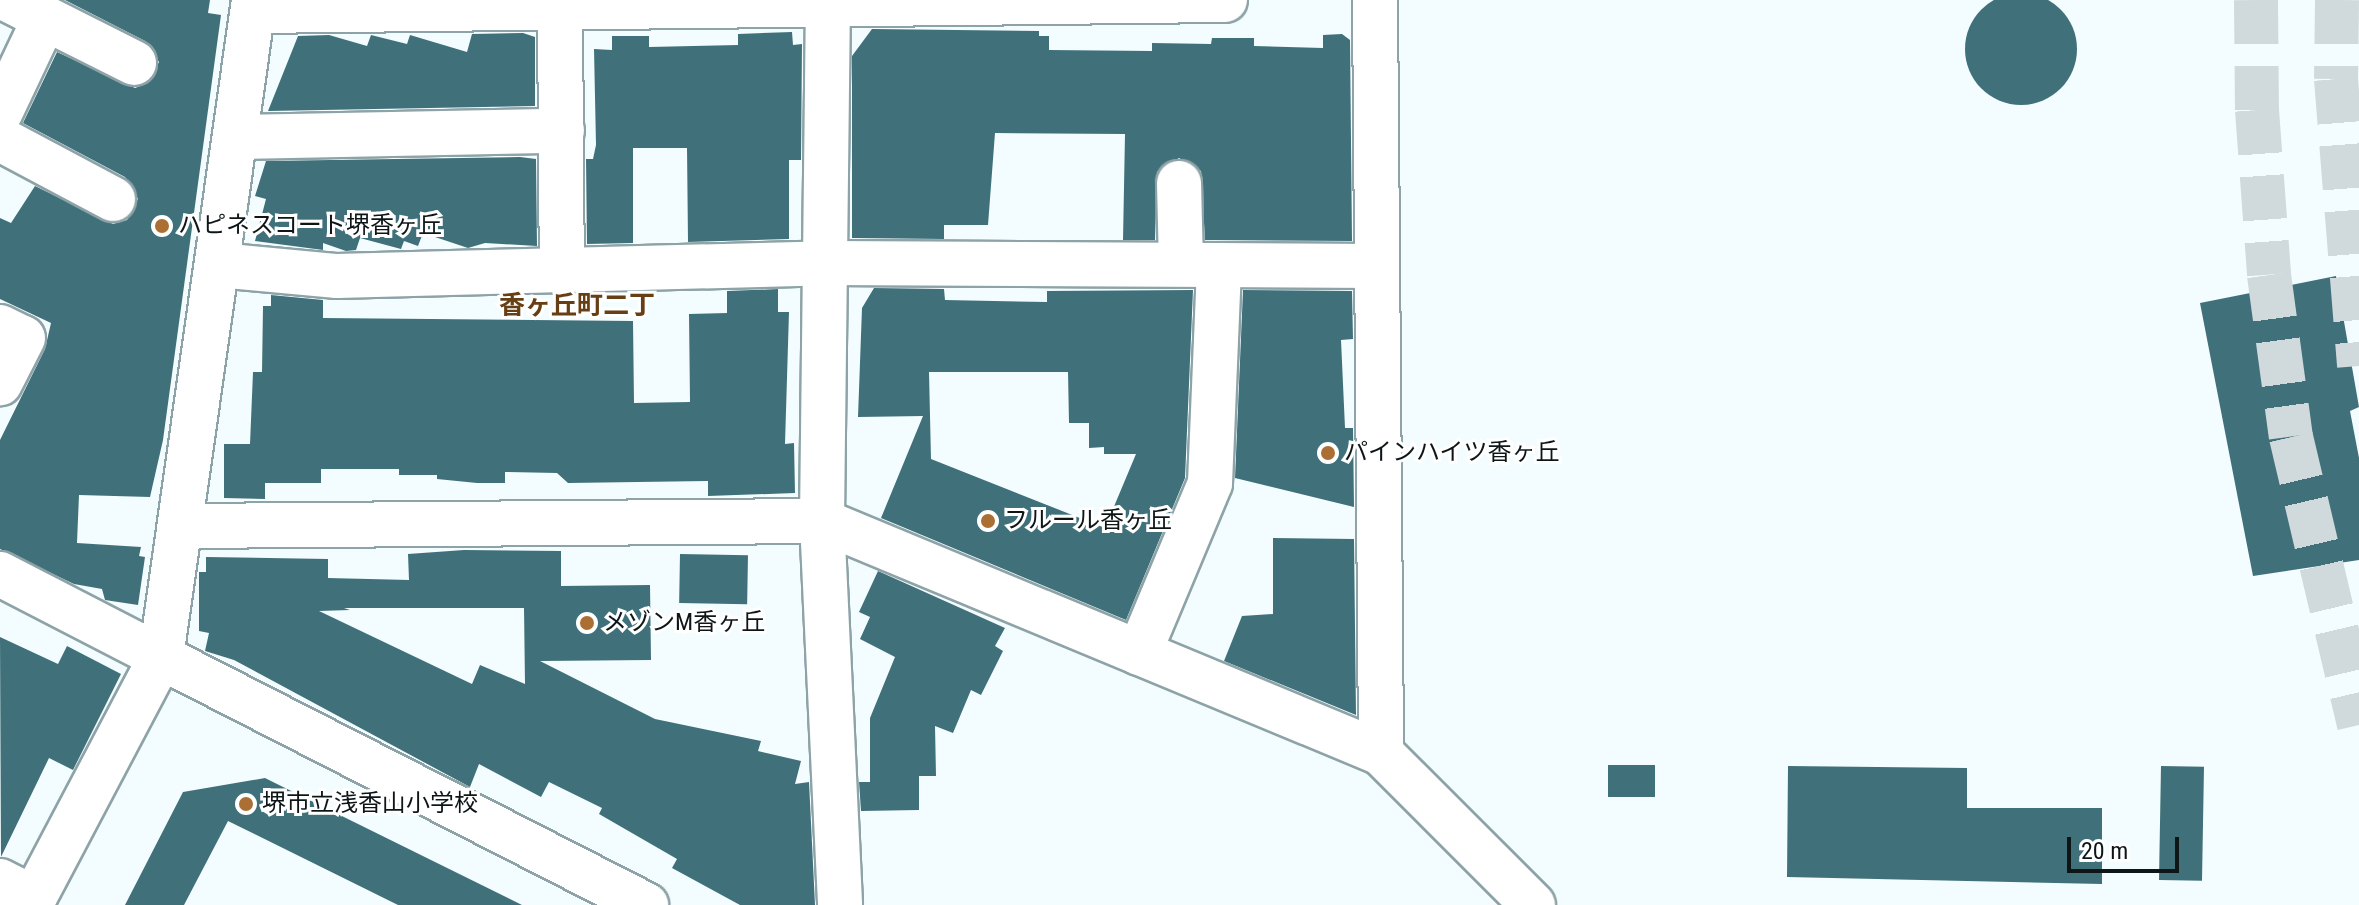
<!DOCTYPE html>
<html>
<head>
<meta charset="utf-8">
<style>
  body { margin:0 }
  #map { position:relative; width:2359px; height:905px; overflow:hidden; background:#f3fcfe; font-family:"Roboto Condensed","Noto Sans JP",sans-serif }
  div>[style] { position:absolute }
  .building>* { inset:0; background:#40717b; transform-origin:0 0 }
  .round { border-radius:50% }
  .highway-tunnel>* { height:44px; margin-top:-22px; transform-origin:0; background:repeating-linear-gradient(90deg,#d0d9db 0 44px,transparent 0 66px) }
  .roads { filter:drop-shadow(2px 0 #8da3a7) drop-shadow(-2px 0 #8da3a7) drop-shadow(0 2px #8da3a7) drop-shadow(0 -2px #8da3a7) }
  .minor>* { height:44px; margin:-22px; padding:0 22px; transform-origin:22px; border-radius:22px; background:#fff }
  .dots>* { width:22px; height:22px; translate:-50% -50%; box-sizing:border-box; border:4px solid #fff; border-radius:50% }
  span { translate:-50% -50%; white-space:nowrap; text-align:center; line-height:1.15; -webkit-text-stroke:6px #fff; paint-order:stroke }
  .poi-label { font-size:24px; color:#0d1517 }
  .left { translate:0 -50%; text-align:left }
  .neighbourhood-label { font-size:26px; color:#673f14; font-weight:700 }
  .scale { position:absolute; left:2067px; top:837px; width:112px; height:36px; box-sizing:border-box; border:4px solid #0d1517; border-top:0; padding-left:10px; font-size:24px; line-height:28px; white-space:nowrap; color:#0d1517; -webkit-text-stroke:6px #fff; paint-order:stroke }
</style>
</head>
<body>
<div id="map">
  <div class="building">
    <div class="round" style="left:1965px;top:-7px;width:112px;height:112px"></div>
    <div style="clip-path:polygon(65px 0,210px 0,208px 13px,221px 15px,163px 440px,150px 497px,79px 495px,77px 543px,141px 547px,139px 556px,145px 557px,138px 605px,105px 600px,102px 589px,74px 584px,0 549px,0 440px,45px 349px,51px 323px,0 299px,0 218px,11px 223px,35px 186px,113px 224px,127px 220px,138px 199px,125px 177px,23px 123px,57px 52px,135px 88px,148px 83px,159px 62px,145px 41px)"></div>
    <div style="clip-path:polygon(872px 29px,1039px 31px,1039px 36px,1049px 36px,1049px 50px,1152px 51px,1152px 43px,1211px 44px,1212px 38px,1254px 38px,1254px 46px,1323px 48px,1323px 35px,1342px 34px,1350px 40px,1352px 241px,1205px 240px,1201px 171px,1179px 158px,1157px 172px,1155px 240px,1123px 240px,1125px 134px,995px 133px,988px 225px,944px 225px,944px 239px,852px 238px,852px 56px)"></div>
    <div style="clip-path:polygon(792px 32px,793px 45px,802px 44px,801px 160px,789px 160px,789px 239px,688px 242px,687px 148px,633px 148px,633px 243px,587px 244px,586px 159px,593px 159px,596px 145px,594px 49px,612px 50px,612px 36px,649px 36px,649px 47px,738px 45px,738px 34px)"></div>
    <div style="clip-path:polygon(523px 33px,535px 37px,535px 106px,268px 111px,298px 36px,329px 35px,367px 46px,371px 35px,407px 44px,410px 35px,467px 52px,472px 34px)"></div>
    <div style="clip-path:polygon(520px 157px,536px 159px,537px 246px,485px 243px,468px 248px,423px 233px,418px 246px,404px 241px,401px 249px,360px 238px,356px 250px,346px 251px,323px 243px,323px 250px,255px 241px,266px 199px,255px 196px,266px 161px)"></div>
    <div style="clip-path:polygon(2336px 276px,2359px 407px,2350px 411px,2359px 458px,2359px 560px,2253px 576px,2200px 303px)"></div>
    <div style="clip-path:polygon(evenodd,874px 288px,944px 289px,945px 300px,1047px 302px,1047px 291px,1193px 290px,1185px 478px,1126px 620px,881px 518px,923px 416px,858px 417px,862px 308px,874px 288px,929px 372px,1068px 372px,1069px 423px,1089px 423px,1089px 448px,1104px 447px,1104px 454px,1136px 454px,1105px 528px,931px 459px,929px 372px)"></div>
    <div style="clip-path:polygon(778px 289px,778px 312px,789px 312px,785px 444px,794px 443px,795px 493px,708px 496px,708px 481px,568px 483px,557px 473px,505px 472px,505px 483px,477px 483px,437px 479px,437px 475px,399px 475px,399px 469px,321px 469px,321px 483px,265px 483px,265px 499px,224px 498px,224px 444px,250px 444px,253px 372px,262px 372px,263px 306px,271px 306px,271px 295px,323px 300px,323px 318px,633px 321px,634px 403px,690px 402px,689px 314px,727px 313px,727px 291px)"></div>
    <div style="clip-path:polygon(1243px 290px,1352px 291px,1353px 339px,1341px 340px,1345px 428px,1353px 428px,1354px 507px,1235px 478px)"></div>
    <div style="clip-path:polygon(1273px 538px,1354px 539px,1356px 715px,1224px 661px,1242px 616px,1273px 614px)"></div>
    <div style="clip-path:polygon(evenodd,464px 550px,561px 551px,561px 586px,650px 585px,651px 660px,540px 661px,655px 719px,761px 741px,758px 751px,801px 761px,795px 784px,809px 782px,815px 905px,740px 905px,672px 868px,677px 859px,599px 814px,602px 808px,549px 782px,541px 797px,479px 764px,470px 787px,234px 660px,205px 651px,209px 633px,199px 631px,199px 572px,206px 572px,206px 557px,328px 559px,328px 578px,409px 580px,408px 554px,464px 550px,344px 608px,524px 608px,525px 684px,480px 665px,472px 684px,319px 611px,350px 610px,344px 608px)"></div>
    <div style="left:680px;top:554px;width:68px;height:49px;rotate:1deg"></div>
    <div style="clip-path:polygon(878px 571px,1005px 628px,995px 646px,1003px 651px,981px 695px,971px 690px,953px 733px,935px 726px,936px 776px,919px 776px,919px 810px,861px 811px,859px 782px,870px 782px,870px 718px,895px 657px,860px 639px,870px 617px,859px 612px)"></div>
    <div style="clip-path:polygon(0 637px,58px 664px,67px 646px,121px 674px,73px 770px,49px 758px,1px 857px)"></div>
    <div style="left:1608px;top:765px;width:47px;height:32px"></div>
    <div style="clip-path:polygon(1788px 766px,1967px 768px,1967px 808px,2102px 808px,2102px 884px,1787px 877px)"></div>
    <div style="left:2161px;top:766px;width:43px;height:114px;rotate:1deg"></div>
    <div style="clip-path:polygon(265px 778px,273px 782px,522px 905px,398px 905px,228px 821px,184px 905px,125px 905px,183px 792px)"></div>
  </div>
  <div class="highway-tunnel">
    <div style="left:2256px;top:0;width:110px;rotate:89.5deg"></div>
    <div style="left:2257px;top:110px;width:165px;rotate:85.8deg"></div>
    <div style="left:2269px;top:275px;width:163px;rotate:82.3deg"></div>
    <div style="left:2291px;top:437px;width:296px;rotate:76.7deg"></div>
    <div style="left:2337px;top:0;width:79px;rotate:90.7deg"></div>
    <div style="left:2336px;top:79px;width:288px;rotate:85.4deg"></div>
  </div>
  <div class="roads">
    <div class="minor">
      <div style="left:9px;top:0;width:140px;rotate:26.7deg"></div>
      <div style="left:254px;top:0;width:664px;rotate:98.06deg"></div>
      <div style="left:161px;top:657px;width:545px;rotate:27.08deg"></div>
      <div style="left:828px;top:0;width:521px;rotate:90.66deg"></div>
      <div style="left:822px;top:521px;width:384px;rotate:87.3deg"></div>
      <div style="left:1375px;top:0;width:753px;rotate:89.54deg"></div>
      <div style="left:560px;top:9px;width:259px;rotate:89.6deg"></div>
      <div style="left:253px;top:11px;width:972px;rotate:-0.65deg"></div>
      <div style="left:0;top:113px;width:105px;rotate:-64.7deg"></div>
      <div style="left:235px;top:137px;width:327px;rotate:-1.1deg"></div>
      <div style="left:0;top:139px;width:128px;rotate:28deg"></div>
      <div style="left:1179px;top:183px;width:81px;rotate:88.6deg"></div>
      <div style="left:218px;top:265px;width:120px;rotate:5.3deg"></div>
      <div style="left:337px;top:276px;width:490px;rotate:-1.5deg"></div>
      <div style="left:827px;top:263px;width:550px;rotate:0.31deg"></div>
      <div style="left:0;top:327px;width:25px;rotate:26deg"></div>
      <div style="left:23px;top:338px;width:51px;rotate:117.1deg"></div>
      <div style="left:183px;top:526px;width:639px;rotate:-0.45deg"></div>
      <div style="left:822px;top:521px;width:605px;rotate:22.54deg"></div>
      <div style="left:1381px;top:753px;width:215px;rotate:45deg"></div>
      <div style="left:0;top:574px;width:181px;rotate:27.3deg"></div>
      <div style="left:161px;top:657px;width:280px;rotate:117.8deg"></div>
      <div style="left:1139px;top:653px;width:184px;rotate:-67.3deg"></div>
      <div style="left:1210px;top:483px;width:218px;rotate:-87.6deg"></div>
      <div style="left:0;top:881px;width:38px;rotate:27deg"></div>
    </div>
  </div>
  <div class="dots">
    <div style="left:162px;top:226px;background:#ac6f33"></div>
    <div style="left:1328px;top:453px;background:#ac6f33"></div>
    <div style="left:988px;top:521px;background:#ac6f33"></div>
    <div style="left:587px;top:623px;background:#ac6f33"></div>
    <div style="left:246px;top:804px;background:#ac6f33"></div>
  </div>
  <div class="poi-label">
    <span class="left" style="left:178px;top:226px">ハピネスコート堺香ヶ丘</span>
    <span class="left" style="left:1344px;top:453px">パインハイツ香ヶ丘</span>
    <span class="left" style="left:1004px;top:521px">フルール香ヶ丘</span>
    <span class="left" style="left:603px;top:623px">メゾンM香ヶ丘</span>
    <span class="left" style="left:262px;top:804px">堺市立浅香山小学校</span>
  </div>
  <div class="neighbourhood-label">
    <span style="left:577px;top:306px">香ヶ丘町二丁</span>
  </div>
  <div class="scale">20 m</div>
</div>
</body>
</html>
